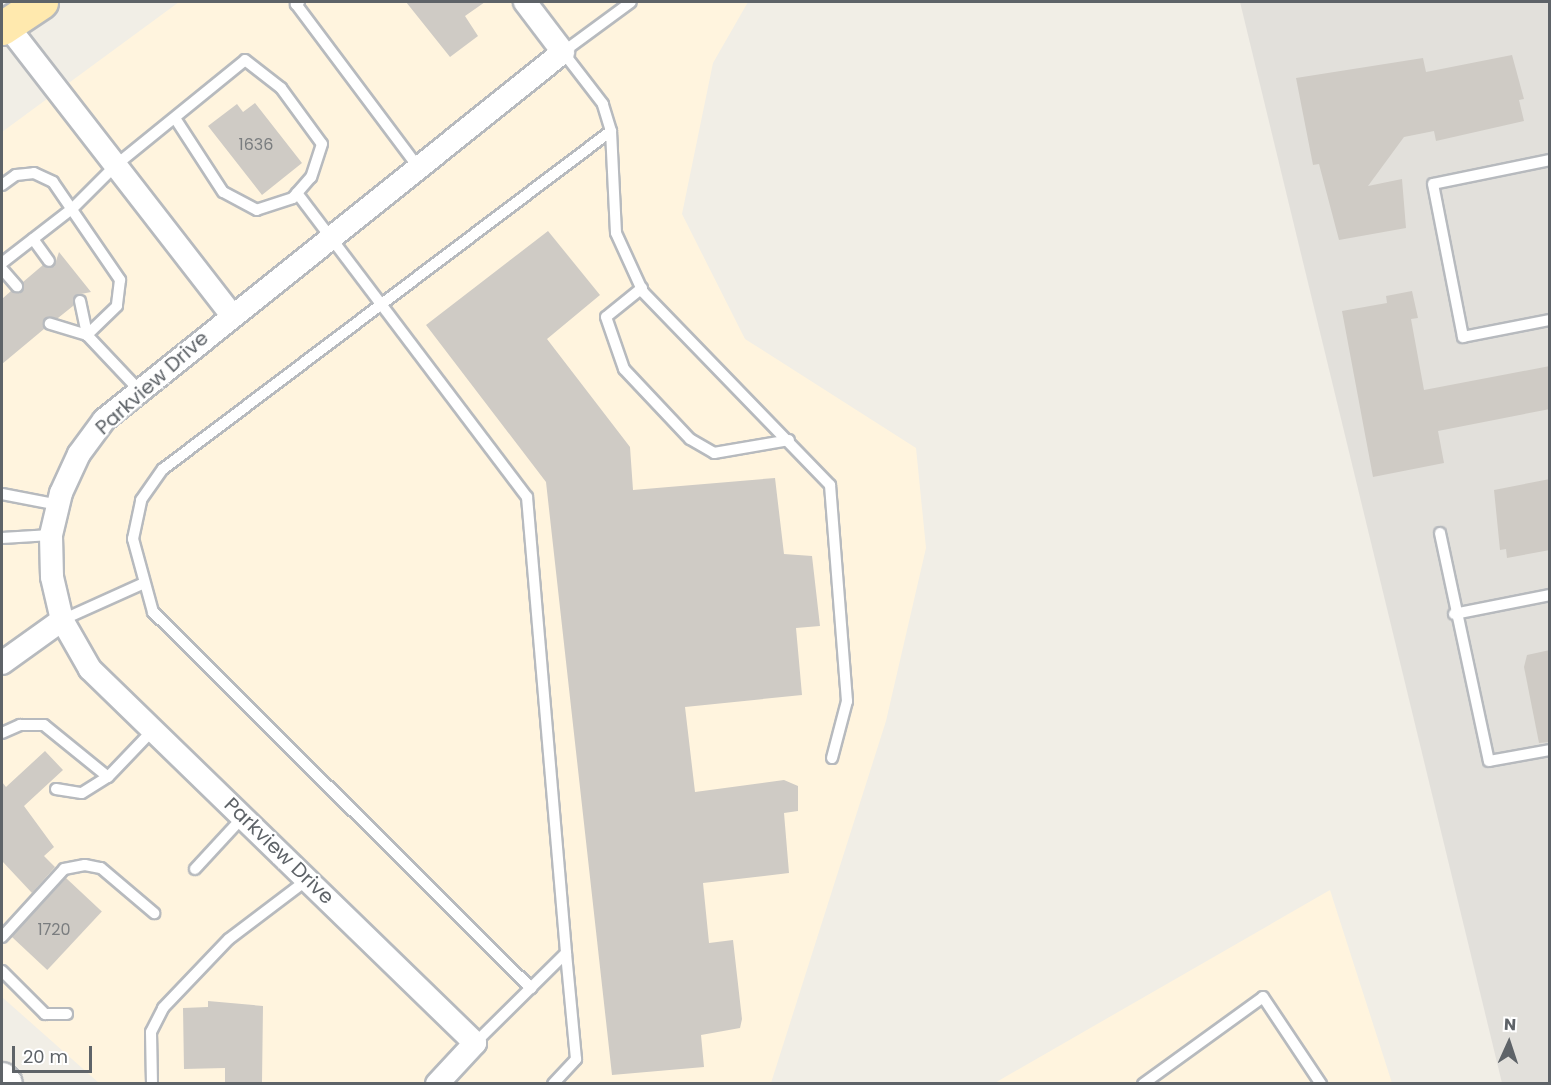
<!DOCTYPE html>
<html>
<head>
<meta charset="utf-8">
<style>
  body { margin:0 }
  #map { position:relative; width:1551px; height:1085px; overflow:hidden; background:#f1eee6; font-family:Poppins,sans-serif }
  div>[style] { position:absolute }
  .commercial>* { inset:0; background:#fff4de }
  .industrial>* { inset:0; background:#e2e0db }
  .building>* { inset:0; background:#cfcbc5; transform-origin:0 0 }
  .roads { filter:drop-shadow(2px 0 #b7babe) drop-shadow(-2px 0 #b7babe) drop-shadow(0 2px #b7babe) drop-shadow(0 -2px #b7babe) }
  .service>* { height:10px; margin:-5px; padding:0 5px; transform-origin:5px; border-radius:5px; background:#fff }
  .minor>* { height:22px; margin:-11px; padding:0 11px; transform-origin:11px; border-radius:11px; background:#fff }
  .secondary>* { height:32px; margin:-16px; padding:0 16px; transform-origin:16px; border-radius:16px; background:#fff }
  .primary>* { height:33px; margin:-16.5px; padding:0 16.5px; transform-origin:16.5px; border-radius:16.5px; background:#ffe9ae }
  span { translate:-50% -50%; white-space:nowrap; text-align:center; line-height:1.15; -webkit-text-stroke:4.5px #fff; paint-order:stroke }
  .number-label { font-size:16px; color:#7a7d7f }
  .number-label span { -webkit-text-stroke-width:0 }
  .street-label { font-size:20px; color:#5e6368 }
  .frame { position:absolute; inset:0; border:3px solid #5e6368; pointer-events:none }
  .north { position:absolute; left:1479px; top:1013px; width:60px; height:60px; -webkit-text-stroke:4px #fff; paint-order:stroke; rotate:3deg; font-size:16px; font-weight:700; line-height:24px; text-align:center; color:#5e6368 }
  .north::after { content:''; display:block; margin:auto; width:21px; height:27px; background:#5e6368; clip-path:polygon(50% 0,100% 100%,50% 72%,0 100%) }
  .scale { position:absolute; left:12px; top:1046px; width:80px; height:27px; box-sizing:border-box; border:3px solid #5e6368; border-top:0; padding-left:8px; font-size:18px; line-height:21px; white-space:nowrap; color:#5e6368; -webkit-text-stroke:4px #fff; paint-order:stroke }
</style>
</head>
<body>
<div id="map">
  <div class="commercial">
    <div style="clip-path:polygon(179px 2px,748px 2px,713px 63px,682px 214px,745px 339px,916px 448px,926px 548px,886px 721px,771px 1083px,99px 1083px,2px 997px,2px 132px)"></div>
    <div style="clip-path:polygon(1330px 890px,1392px 1083px,993px 1084px)"></div>
  </div>
  <div class="industrial">
    <div style="clip-path:polygon(1240px 2px,1549px 2px,1549px 1083px,1502px 1083px)"></div>
  </div>
  <div class="building">
    <div style="clip-path:polygon(406px 2px,485px 2px,465px 16px,478px 36px,450px 57px)"></div>
    <div style="clip-path:polygon(1512px 55px,1524px 99px,1519px 100px,1524px 121px,1436px 141px,1434px 131px,1404px 137px,1368px 186px,1402px 179px,1406px 228px,1339px 240px,1319px 164px,1313px 165px,1296px 78px,1423px 58px,1426px 72px)"></div>
    <div style="clip-path:polygon(255px 103px,302px 163px,262px 195px,208px 126px,237px 104px,243px 112px)"></div>
    <div style="clip-path:polygon(548px 231px,600px 295px,547px 339px,630px 447px,633px 490px,775px 478px,784px 554px,812px 556px,820px 626px,796px 628px,802px 695px,685px 707px,695px 792px,784px 780px,798px 786px,798px 811px,784px 813px,789px 873px,703px 883px,709px 943px,733px 940px,742px 1019px,740px 1028px,701px 1035px,704px 1067px,612px 1075px,546px 482px,426px 325px)"></div>
    <div style="clip-path:polygon(59px 252px,91px 292px,76px 295px,73px 306px,58px 318px,45px 318px,44px 329px,2px 364px,2px 299px,11px 291px,21px 292px,23px 282px,43px 265px,54px 267px)"></div>
    <div style="clip-path:polygon(1412px 291px,1418px 318px,1411px 319px,1424px 390px,1550px 366px,1550px 409px,1438px 431px,1444px 463px,1373px 477px,1342px 311px,1387px 303px,1386px 296px)"></div>
    <div style="clip-path:polygon(1550px 479px,1550px 550px,1507px 558px,1506px 549px,1500px 550px,1494px 490px)"></div>
    <div style="clip-path:polygon(1550px 650px,1550px 742px,1539px 743px,1524px 667px,1527px 655px)"></div>
    <div style="clip-path:polygon(45px 751px,63px 770px,24px 806px,54px 847px,44px 856px,55px 867px,32px 893px,2px 861px,2px 782px,6px 787px)"></div>
    <div style="left:66px;top:878px;width:49px;height:80px;rotate:43deg"></div>
    <div style="clip-path:polygon(208px 1001px,263px 1006px,262px 1083px,225px 1083px,225px 1068px,184px 1069px,183px 1008px,208px 1007px)"></div>
  </div>
  <div class="roads">
    <div class="service">
      <div style="left:299px;top:2px;width:4px;rotate:146deg"></div>
      <div style="left:296px;top:4px;width:204px;rotate:53.2deg"></div>
      <div style="left:611px;top:131px;width:102px;rotate:87.2deg"></div>
      <div style="left:616px;top:233px;width:65px;rotate:65.4deg"></div>
      <div style="left:643px;top:292px;width:269px;rotate:45.9deg"></div>
      <div style="left:830px;top:485px;width:217px;rotate:85.5deg"></div>
      <div style="left:847px;top:701px;width:59px;rotate:104.7deg"></div>
      <div style="left:1550px;top:160px;width:119px;rotate:168.4deg"></div>
      <div style="left:1433px;top:184px;width:156px;rotate:78.9deg"></div>
      <div style="left:1463px;top:337px;width:89px;rotate:-11.1deg"></div>
      <div style="left:2px;top:185px;width:17px;rotate:-36deg"></div>
      <div style="left:16px;top:175px;width:18px;rotate:-6deg"></div>
      <div style="left:34px;top:173px;width:21px;rotate:25deg"></div>
      <div style="left:53px;top:182px;width:119px;rotate:55.6deg"></div>
      <div style="left:120px;top:280px;width:26px;rotate:97deg"></div>
      <div style="left:117px;top:306px;width:42px;rotate:136deg"></div>
      <div style="left:87px;top:335px;width:39px;rotate:-163deg"></div>
      <div style="left:297px;top:193px;width:381px;rotate:52.9deg"></div>
      <div style="left:527px;top:497px;width:458px;rotate:85.1deg"></div>
      <div style="left:566px;top:953px;width:128px;rotate:135.3deg"></div>
      <div style="left:33px;top:239px;width:27px;rotate:54deg"></div>
      <div style="left:2px;top:263px;width:90px;rotate:-37.8deg"></div>
      <div style="left:73px;top:208px;width:61px;rotate:-45deg"></div>
      <div style="left:116px;top:165px;width:166px;rotate:-39.1deg"></div>
      <div style="left:245px;top:60px;width:46px;rotate:37.9deg"></div>
      <div style="left:281px;top:88px;width:69px;rotate:53.8deg"></div>
      <div style="left:322px;top:144px;width:35px;rotate:108deg"></div>
      <div style="left:311px;top:177px;width:28px;rotate:131deg"></div>
      <div style="left:293px;top:198px;width:38px;rotate:162deg"></div>
      <div style="left:257px;top:210px;width:38px;rotate:-152deg"></div>
      <div style="left:223px;top:192px;width:88px;rotate:-123deg"></div>
      <div style="left:2px;top:269px;width:23px;rotate:49deg"></div>
      <div style="left:642px;top:288px;width:46px;rotate:141.1deg"></div>
      <div style="left:606px;top:317px;width:55px;rotate:70.9deg"></div>
      <div style="left:624px;top:369px;width:96px;rotate:46.7deg"></div>
      <div style="left:690px;top:439px;width:28px;rotate:30deg"></div>
      <div style="left:714px;top:453px;width:76px;rotate:-9.8deg"></div>
      <div style="left:80px;top:301px;width:35px;rotate:78deg"></div>
      <div style="left:87px;top:335px;width:77px;rotate:46.6deg"></div>
      <div style="left:2px;top:494px;width:58px;rotate:10.9deg"></div>
      <div style="left:1440px;top:533px;width:233px;rotate:77.9deg"></div>
      <div style="left:1489px;top:761px;width:62px;rotate:-10.2deg"></div>
      <div style="left:2px;top:538px;width:49px;rotate:-3.5deg"></div>
      <div style="left:1454px;top:614px;width:98px;rotate:-11.2deg"></div>
      <div style="left:62px;top:620px;width:88px;rotate:-24.2deg"></div>
      <div style="left:2px;top:733px;width:20px;rotate:-24deg"></div>
      <div style="left:20px;top:725px;width:24px"></div>
      <div style="left:44px;top:725px;width:82px;rotate:39.1deg"></div>
      <div style="left:56px;top:789px;width:26px;rotate:9deg"></div>
      <div style="left:82px;top:793px;width:31px;rotate:-32deg"></div>
      <div style="left:108px;top:777px;width:64px;rotate:-46.3deg"></div>
      <div style="left:195px;top:869px;width:71px;rotate:-47.3deg"></div>
      <div style="left:2px;top:937px;width:92px;rotate:-47.6deg"></div>
      <div style="left:64px;top:869px;width:21px;rotate:-11deg"></div>
      <div style="left:85px;top:865px;width:16px;rotate:11deg"></div>
      <div style="left:101px;top:868px;width:70px;rotate:40.3deg"></div>
      <div style="left:2px;top:971px;width:61px;rotate:45deg"></div>
      <div style="left:45px;top:1014px;width:22px"></div>
      <div style="left:531px;top:988px;width:533px;rotate:-135.15deg"></div>
      <div style="left:153px;top:612px;width:76px;rotate:-105.3deg"></div>
      <div style="left:133px;top:539px;width:40px;rotate:-78deg"></div>
      <div style="left:141px;top:500px;width:38px;rotate:-55deg"></div>
      <div style="left:163px;top:469px;width:561px;rotate:-37.03deg"></div>
      <div style="left:611px;top:131px;width:28px;rotate:-107deg"></div>
      <div style="left:603px;top:104px;width:66px;rotate:-127.6deg"></div>
      <div style="left:563px;top:52px;width:84px;rotate:-36.3deg"></div>
      <div style="left:152px;top:1084px;width:52px;rotate:-91.1deg"></div>
      <div style="left:151px;top:1032px;width:27px;rotate:-63deg"></div>
      <div style="left:163px;top:1008px;width:95px;rotate:-46.3deg"></div>
      <div style="left:229px;top:939px;width:99px;rotate:-37.2deg"></div>
      <div style="left:553px;top:1084px;width:34px;rotate:-47deg"></div>
      <div style="left:576px;top:1059px;width:106px;rotate:-95.4deg"></div>
      <div style="left:1143px;top:1084px;width:148px;rotate:-35.9deg"></div>
      <div style="left:1263px;top:997px;width:105px;rotate:56.3deg"></div>
    </div>
    <div class="minor">
      <div style="left:6px;top:24px;width:367px;rotate:52.2deg"></div>
      <div style="left:2px;top:663px;width:74px;rotate:-35.6deg"></div>
      <div style="left:437px;top:1084px;width:56px;rotate:-47.2deg"></div>
      <div style="left:475px;top:1043px;width:537px;rotate:-135.83deg"></div>
      <div style="left:90px;top:669px;width:56px;rotate:-119.7deg"></div>
      <div style="left:62px;top:620px;width:44px;rotate:-103.1deg"></div>
      <div style="left:52px;top:577px;width:42px;rotate:-91.4deg"></div>
      <div style="left:51px;top:535px;width:43px;rotate:-76.6deg"></div>
      <div style="left:61px;top:493px;width:43px;rotate:-65.2deg"></div>
      <div style="left:79px;top:454px;width:42px;rotate:-53.7deg"></div>
      <div style="left:104px;top:420px;width:588px;rotate:-38.72deg"></div>
      <div style="left:563px;top:52px;width:63px;rotate:-127.2deg"></div>
    </div>
    <div class="secondary">
      <div style="left:2px;top:1079px;width:6px;rotate:51deg"></div>
    </div>
    <div class="primary">
      <div style="left:2px;top:28px;width:47px;rotate:-33.7deg"></div>
    </div>
  </div>
  <div class="number-label">
    <span style="left:256px;top:145px">1636</span>
    <span style="left:54px;top:930px">1720</span>
  </div>
  <div class="street-label">
    <span style="left:152px;top:383px;rotate:-42deg">Parkview Drive</span>
    <span style="left:279px;top:851px;rotate:44deg">Parkview Drive</span>
  </div>
  <div class="frame"></div>
  <div class="north">N</div>
  <div class="scale">20 m</div>
</div>
</body>
</html>
